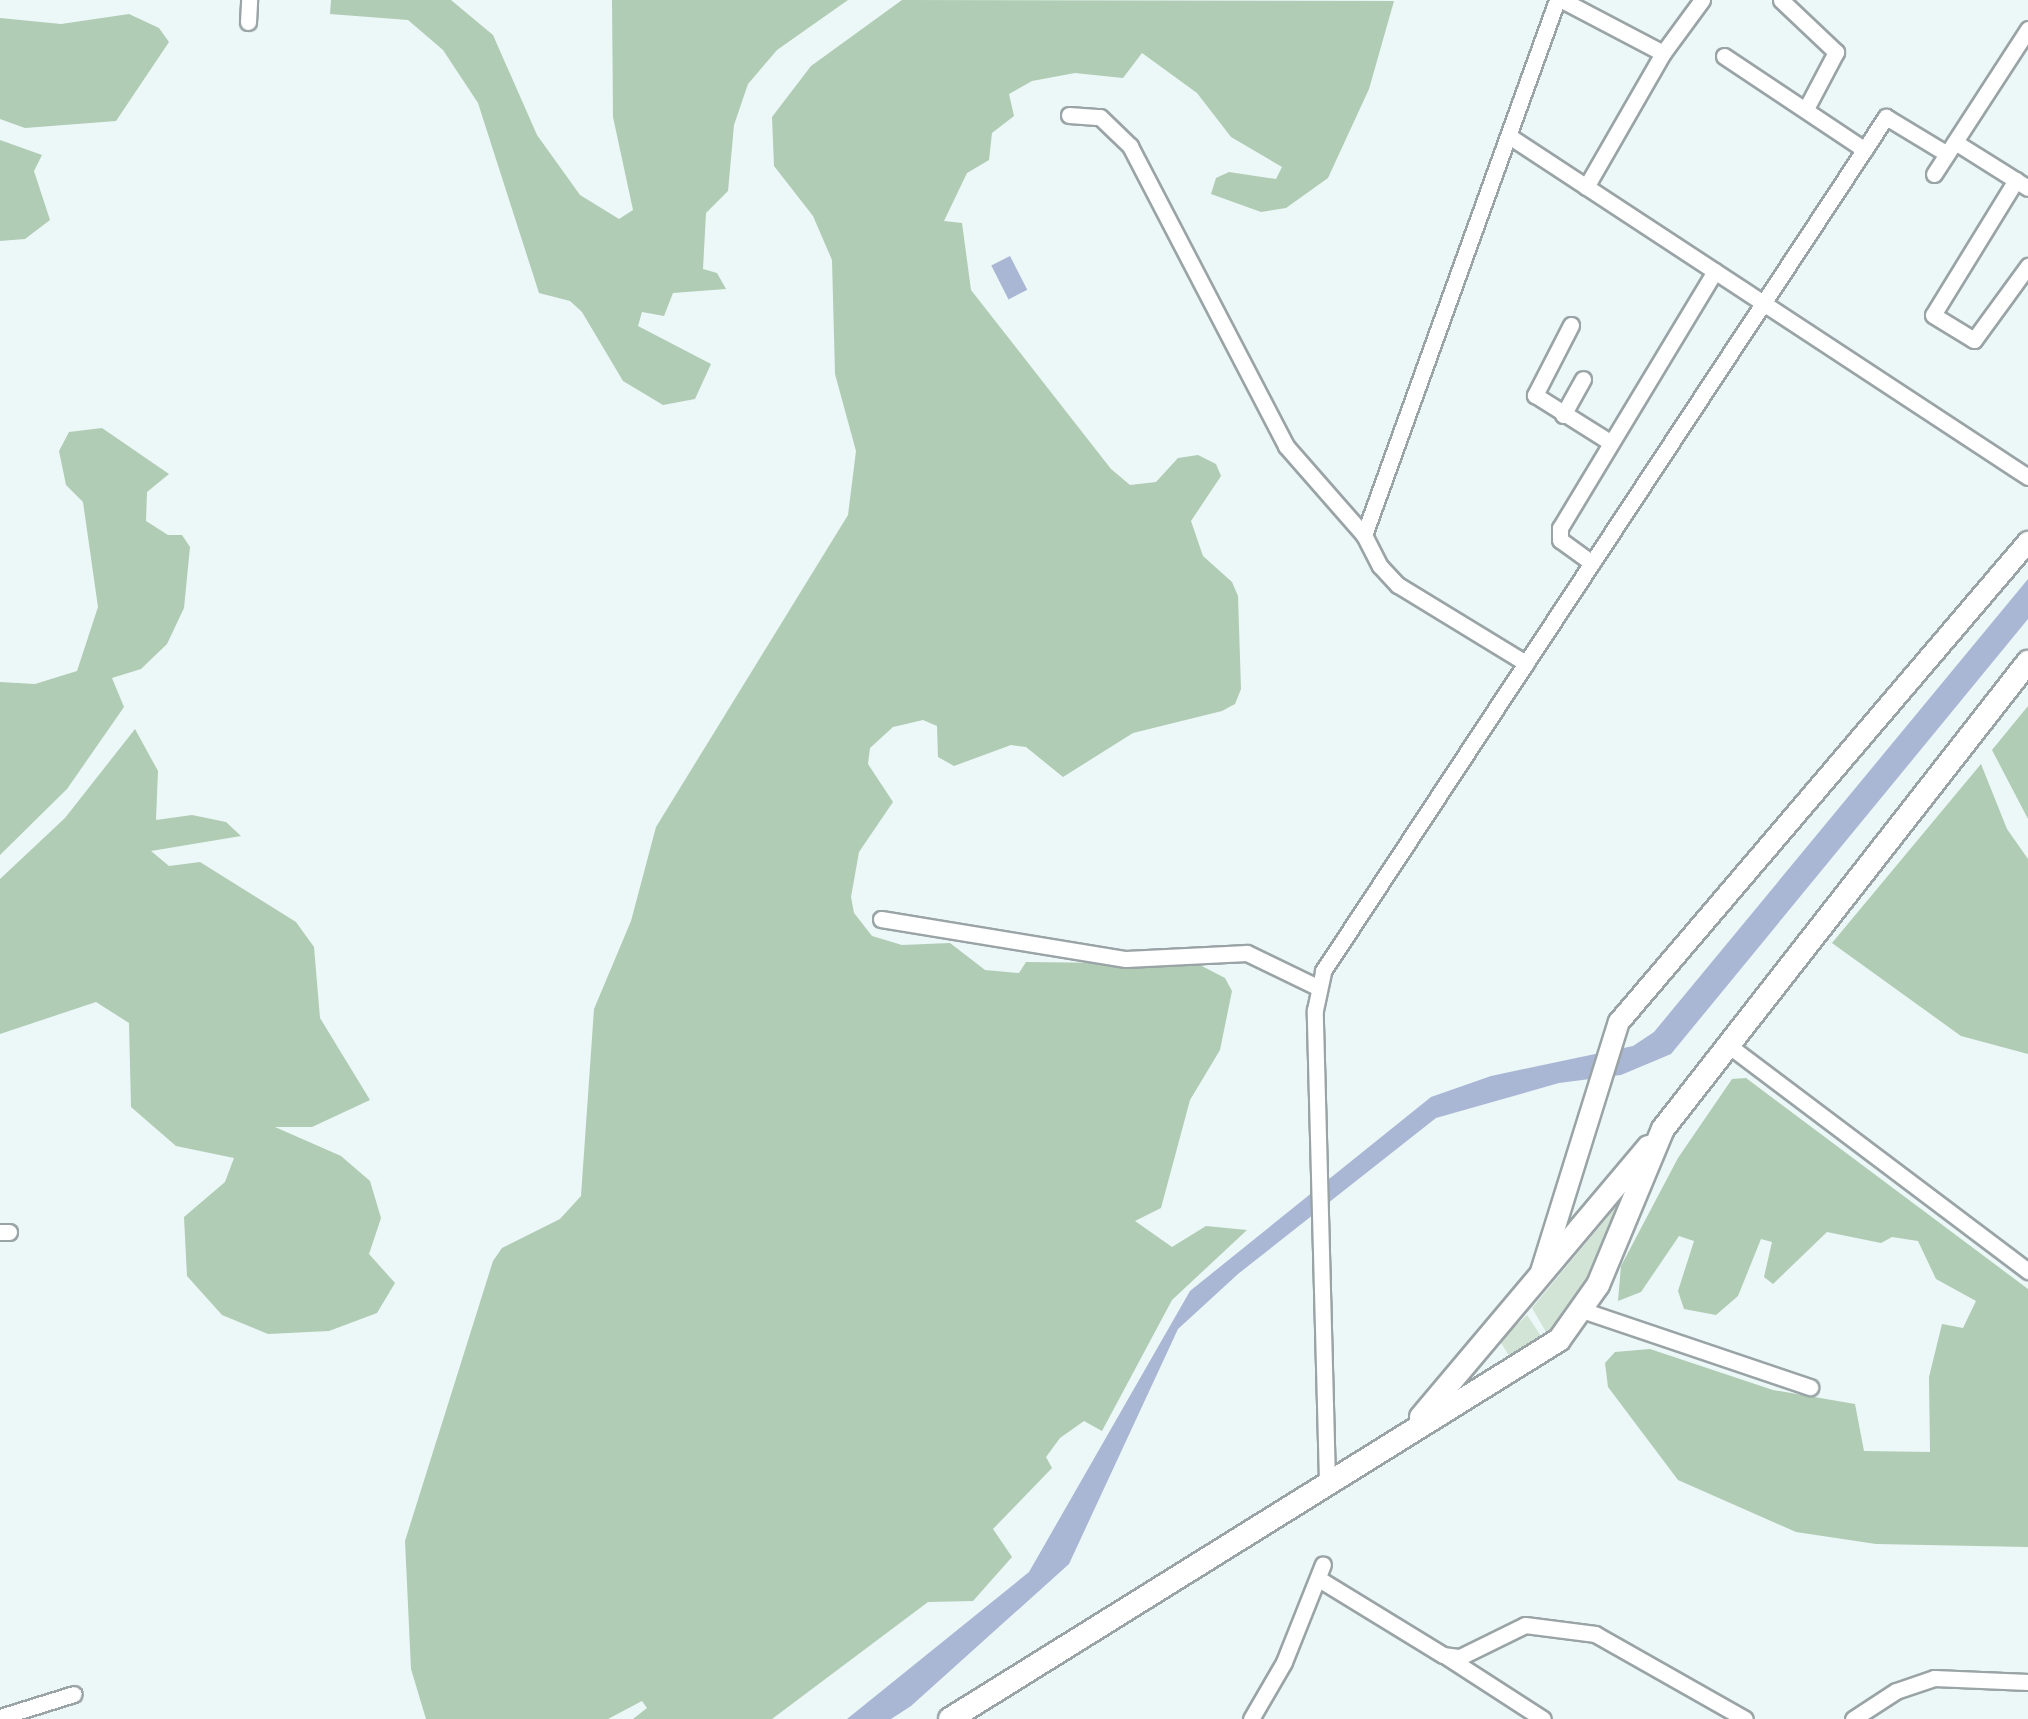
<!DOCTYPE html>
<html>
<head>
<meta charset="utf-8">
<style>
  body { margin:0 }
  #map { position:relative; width:2028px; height:1719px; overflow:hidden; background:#ecf7f8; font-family:Poppins,sans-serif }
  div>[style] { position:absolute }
  .green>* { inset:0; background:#d2e4d5 }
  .forest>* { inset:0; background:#b0ccb4 }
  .water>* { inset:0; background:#aab7d4; transform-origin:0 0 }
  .roads { filter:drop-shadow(2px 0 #9aa4a6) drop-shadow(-2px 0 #9aa4a6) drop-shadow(0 2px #9aa4a6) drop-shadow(0 -2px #9aa4a6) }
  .minor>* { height:15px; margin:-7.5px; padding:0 7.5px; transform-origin:7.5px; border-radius:7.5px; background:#fff }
  .tertiary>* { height:20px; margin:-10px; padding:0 10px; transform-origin:10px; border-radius:10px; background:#fff }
  .secondary>* { height:22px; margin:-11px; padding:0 11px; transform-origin:11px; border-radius:11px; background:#fff }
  span { translate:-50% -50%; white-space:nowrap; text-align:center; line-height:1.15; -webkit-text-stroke:9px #ecf7f8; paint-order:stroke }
</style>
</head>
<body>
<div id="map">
  <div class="green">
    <div style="clip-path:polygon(1620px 1202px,1589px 1282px,1549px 1337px,1532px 1308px)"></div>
    <div style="clip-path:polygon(1527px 1315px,1545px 1342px,1511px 1359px,1500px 1341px)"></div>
  </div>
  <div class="forest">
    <div style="clip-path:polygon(331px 0,451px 0,493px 35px,537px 135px,580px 195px,619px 219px,633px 210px,613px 117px,612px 0,848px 0,777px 50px,748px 84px,734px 125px,728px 191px,706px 213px,703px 269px,717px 273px,726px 289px,673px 293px,664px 316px,642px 312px,638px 326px,711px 364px,695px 399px,663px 405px,623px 381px,582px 312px,570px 301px,539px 293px,478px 103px,443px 50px,408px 20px,330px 14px)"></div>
    <div style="clip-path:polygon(902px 0,1394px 1px,1369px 89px,1328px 178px,1286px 208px,1261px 212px,1211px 194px,1216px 178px,1229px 172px,1276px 179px,1282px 167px,1231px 137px,1197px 93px,1142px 53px,1123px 78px,1075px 73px,1032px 81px,1009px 94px,1014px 116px,992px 133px,989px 160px,967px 173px,944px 221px,962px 223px,971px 290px,1111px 469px,1130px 485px,1156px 482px,1178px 458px,1198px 455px,1216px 464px,1221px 476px,1191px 521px,1203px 556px,1232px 582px,1238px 596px,1241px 689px,1235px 704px,1222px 711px,1133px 733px,1063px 777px,1026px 747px,1011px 745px,954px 766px,938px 757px,937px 726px,923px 720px,893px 727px,870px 748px,868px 764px,893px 802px,859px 852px,851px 897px,854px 913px,872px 936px,902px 945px,950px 943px,985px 970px,1019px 973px,1026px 962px,1198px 964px,1225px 978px,1232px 991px,1220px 1050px,1190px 1100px,1161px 1208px,1135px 1221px,1172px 1247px,1206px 1226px,1247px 1230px,1172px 1300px,1102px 1431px,1084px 1421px,1060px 1438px,1046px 1457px,1052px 1468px,993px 1529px,1012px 1557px,973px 1601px,928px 1602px,772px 1719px,633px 1719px,647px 1708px,642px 1701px,608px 1719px,426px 1719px,411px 1669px,405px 1541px,493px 1261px,502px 1248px,560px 1219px,581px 1196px,594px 1009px,631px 921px,656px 827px,848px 515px,856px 451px,835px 374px,832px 260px,813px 216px,774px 166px,772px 117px,811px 66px)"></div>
    <div style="clip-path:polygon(129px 14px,159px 28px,169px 42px,116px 121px,25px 128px,0 119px,0 18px,61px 24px)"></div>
    <div style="clip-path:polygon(0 140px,42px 155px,34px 171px,50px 220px,25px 239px,0 241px)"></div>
    <div style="clip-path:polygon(102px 428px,169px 474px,147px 492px,146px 521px,168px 535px,182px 535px,190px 547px,184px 608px,167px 644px,141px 669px,112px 678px,124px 707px,67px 789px,0 855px,0 682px,35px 684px,77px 671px,98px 607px,83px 502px,66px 485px,59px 451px,69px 432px)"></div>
    <div style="clip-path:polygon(2028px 706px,2028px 819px,1992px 750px)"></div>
    <div style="clip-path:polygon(135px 729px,158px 771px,156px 820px,192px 815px,226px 822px,241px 836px,151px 851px,169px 866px,200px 862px,296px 922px,314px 947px,320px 1018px,370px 1100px,312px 1127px,275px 1127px,341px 1156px,370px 1181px,381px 1218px,369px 1254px,395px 1283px,377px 1313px,329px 1331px,268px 1334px,222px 1315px,187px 1276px,184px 1217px,225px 1182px,234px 1158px,176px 1146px,131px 1107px,129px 1023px,96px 1002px,0 1034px,0 879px,65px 818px)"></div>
    <div style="clip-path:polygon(1981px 764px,2007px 829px,2028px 859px,2028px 1054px,1961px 1036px,1832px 943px)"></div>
    <div style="clip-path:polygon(1746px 1078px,2028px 1289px,2028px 1547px,1876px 1544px,1796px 1532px,1678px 1480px,1608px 1387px,1605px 1363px,1615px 1352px,1650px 1349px,1773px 1390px,1855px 1404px,1864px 1451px,1930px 1452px,1929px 1377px,1942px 1324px,1963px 1328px,1976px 1301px,1936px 1279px,1918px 1241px,1892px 1237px,1881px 1243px,1827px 1232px,1773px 1284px,1764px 1277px,1772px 1242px,1761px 1239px,1738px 1296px,1716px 1315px,1684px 1309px,1678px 1291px,1694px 1241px,1679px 1236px,1641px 1292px,1618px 1301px,1621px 1266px,1678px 1158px,1732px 1079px)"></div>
  </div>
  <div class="water">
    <div style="left:1010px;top:256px;width:38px;height:21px;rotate:63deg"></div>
    <div style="clip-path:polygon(2028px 579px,2028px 619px,1671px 1054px,1621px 1075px,1559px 1083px,1436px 1118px,1238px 1274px,1178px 1329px,1069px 1564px,911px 1706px,891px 1719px,847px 1719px,1029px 1572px,1190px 1291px,1431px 1097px,1491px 1076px,1633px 1046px,1654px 1032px)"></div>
  </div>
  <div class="roads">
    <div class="minor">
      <div style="left:1562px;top:0;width:114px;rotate:27.7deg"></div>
      <div style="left:1781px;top:0;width:76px;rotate:43.4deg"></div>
      <div style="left:1836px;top:52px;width:64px;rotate:117.8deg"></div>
      <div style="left:248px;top:22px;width:22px;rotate:-87deg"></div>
      <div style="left:1724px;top:56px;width:169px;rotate:33.7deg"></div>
      <div style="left:1069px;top:115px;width:31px;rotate:4deg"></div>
      <div style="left:1100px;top:117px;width:42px;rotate:44deg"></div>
      <div style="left:1130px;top:146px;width:338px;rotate:62.5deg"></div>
      <div style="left:1286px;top:446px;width:118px;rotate:48.8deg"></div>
      <div style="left:1364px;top:535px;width:35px;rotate:63deg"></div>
      <div style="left:1380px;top:566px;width:26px;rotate:47deg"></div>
      <div style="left:1398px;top:585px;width:150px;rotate:31.4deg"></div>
      <div style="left:1509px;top:136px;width:621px;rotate:33.31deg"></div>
      <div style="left:1955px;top:142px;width:86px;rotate:32.2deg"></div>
      <div style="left:1934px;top:174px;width:173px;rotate:-57deg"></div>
      <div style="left:2016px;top:180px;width:158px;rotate:121.6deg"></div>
      <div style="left:1933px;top:315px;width:48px;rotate:31.4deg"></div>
      <div style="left:1974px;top:340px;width:92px;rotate:-53.9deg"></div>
      <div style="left:1586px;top:187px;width:155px;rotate:-60.1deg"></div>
      <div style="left:1663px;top:53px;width:66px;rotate:-53.7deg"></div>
      <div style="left:1571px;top:325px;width:79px;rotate:117.2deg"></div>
      <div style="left:1535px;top:395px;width:89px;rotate:32.1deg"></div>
      <div style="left:1563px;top:415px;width:41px;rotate:-60.9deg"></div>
      <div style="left:1364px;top:535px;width:569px;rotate:-70.16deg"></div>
      <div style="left:1592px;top:563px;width:39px;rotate:-144deg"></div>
      <div style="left:1560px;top:540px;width:12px;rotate:-90deg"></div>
      <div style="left:1560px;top:528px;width:300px;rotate:-58.9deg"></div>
      <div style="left:881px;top:919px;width:248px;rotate:9.3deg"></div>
      <div style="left:1126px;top:959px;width:121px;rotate:-2.8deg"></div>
      <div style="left:1247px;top:953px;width:78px;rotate:25.9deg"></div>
      <div style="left:1732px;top:1048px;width:371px;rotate:37deg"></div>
      <div style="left:0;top:1232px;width:9px"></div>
      <div style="left:1582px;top:1310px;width:241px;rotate:18.7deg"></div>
      <div style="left:1327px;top:1481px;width:471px;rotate:-91.5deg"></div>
      <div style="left:1315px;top:1010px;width:40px;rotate:-78deg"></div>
      <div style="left:1323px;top:971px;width:1023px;rotate:-56.61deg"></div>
      <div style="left:1886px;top:117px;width:71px;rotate:31.2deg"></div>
      <div style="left:1319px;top:1579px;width:145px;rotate:31.5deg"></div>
      <div style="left:1443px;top:1655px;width:17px;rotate:7deg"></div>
      <div style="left:1460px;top:1657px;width:72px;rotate:-26.2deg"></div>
      <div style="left:1525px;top:1625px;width:71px;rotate:7.3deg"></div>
      <div style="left:1595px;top:1634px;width:172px;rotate:29.5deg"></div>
      <div style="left:1447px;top:1657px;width:114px;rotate:32.9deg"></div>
      <div style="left:0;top:1717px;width:77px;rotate:-17.3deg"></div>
      <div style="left:1251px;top:1719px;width:66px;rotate:-59.9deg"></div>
      <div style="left:1284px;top:1662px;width:105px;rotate:-68.3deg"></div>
      <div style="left:1853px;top:1719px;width:51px;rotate:-33.1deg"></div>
      <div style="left:1896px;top:1691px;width:40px;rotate:-18.9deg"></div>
      <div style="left:1934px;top:1678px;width:94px;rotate:2.4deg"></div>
    </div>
    <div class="tertiary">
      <div style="left:1540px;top:1275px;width:265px;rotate:-72.7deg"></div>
      <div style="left:1619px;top:1022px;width:631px;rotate:-49.57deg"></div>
    </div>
    <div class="secondary">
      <div style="left:1421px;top:1417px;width:353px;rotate:-49.9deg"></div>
      <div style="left:950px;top:1719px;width:717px;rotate:-31.9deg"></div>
      <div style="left:1559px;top:1340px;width:67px;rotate:-54.7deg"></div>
      <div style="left:1598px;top:1285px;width:169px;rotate:-67.4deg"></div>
      <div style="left:1663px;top:1129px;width:593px;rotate:-51.99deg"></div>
    </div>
  </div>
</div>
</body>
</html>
